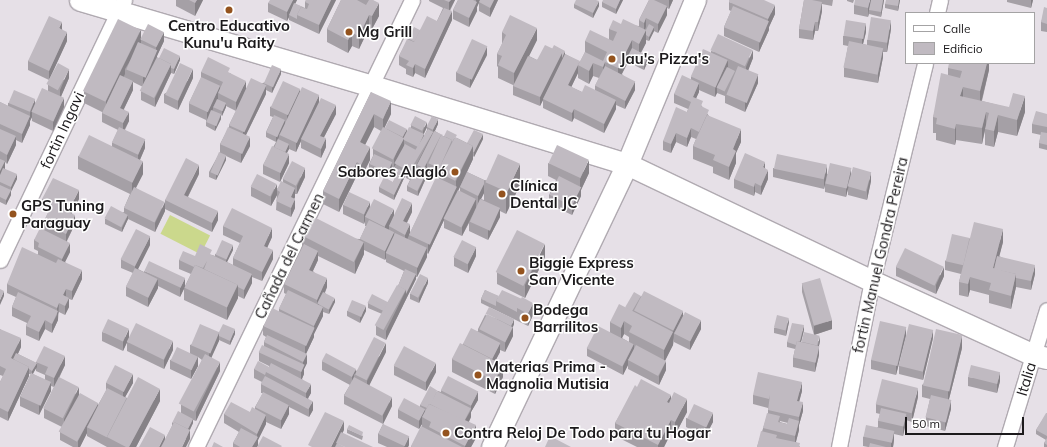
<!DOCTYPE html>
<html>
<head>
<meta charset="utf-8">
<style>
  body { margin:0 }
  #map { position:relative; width:1047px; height:447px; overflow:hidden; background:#e6e0e7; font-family:Mulish,sans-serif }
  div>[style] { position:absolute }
  .green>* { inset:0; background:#cbd88c; transform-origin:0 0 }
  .roads { filter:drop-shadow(1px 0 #b0aab1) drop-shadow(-1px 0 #b0aab1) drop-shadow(0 1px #b0aab1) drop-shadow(0 -1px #b0aab1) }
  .street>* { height:15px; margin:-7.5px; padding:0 7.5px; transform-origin:7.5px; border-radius:7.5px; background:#fff }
  .secondary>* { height:21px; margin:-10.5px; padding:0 10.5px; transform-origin:10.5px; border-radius:10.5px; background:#fff }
  .wall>* { inset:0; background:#a5a0a6 }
  .shaded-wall>* { inset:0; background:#868287 }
  .building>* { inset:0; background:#c0bac1; transform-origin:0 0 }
  .dots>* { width:11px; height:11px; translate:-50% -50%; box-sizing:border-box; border:2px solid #fff; border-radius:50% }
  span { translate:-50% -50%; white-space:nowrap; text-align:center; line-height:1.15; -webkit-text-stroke:3px #fff; paint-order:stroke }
  .poi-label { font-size:15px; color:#1c1a1c; font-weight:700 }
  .left { translate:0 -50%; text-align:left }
  .right { translate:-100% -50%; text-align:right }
  .street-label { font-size:15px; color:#1c1a1c }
  .legend { position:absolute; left:905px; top:12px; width:130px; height:52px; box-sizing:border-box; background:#fff; border:1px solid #a4a3a4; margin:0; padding:5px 7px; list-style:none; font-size:12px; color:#1c1a1c }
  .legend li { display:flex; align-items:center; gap:8px; height:20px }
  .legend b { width:20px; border:1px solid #a4a3a4 }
  .scale { position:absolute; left:905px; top:417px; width:119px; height:18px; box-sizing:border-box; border:2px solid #1c1a1c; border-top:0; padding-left:5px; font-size:12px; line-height:14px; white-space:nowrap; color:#1c1a1c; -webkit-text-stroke:3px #fff; paint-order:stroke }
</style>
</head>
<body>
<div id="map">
  <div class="green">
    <div style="left:170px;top:215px;width:45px;height:21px;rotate:27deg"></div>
  </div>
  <div class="roads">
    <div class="street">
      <div style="left:937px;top:13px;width:13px;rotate:-77deg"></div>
      <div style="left:0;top:260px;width:288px;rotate:-64.5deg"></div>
      <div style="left:196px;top:447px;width:496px;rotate:-64.2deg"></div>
      <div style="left:839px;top:447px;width:169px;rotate:-78.8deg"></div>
      <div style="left:872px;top:281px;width:224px;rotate:-76.3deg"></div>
      <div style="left:1005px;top:447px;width:143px;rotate:-73deg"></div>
    </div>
    <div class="secondary">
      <div style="left:80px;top:0;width:305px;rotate:16.4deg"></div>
      <div style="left:373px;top:86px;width:266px;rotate:17.1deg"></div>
      <div style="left:627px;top:164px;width:272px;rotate:25.5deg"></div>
      <div style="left:872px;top:281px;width:178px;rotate:24.6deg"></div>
      <div style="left:1034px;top:355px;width:13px;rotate:13deg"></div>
      <div style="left:492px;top:447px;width:314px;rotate:-64.5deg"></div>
      <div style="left:627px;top:164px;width:178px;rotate:-67.5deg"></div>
    </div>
  </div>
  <div class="wall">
    <div style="clip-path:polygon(176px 0,203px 0,195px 16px,176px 6px)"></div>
    <div style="clip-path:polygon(297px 0,295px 4px,305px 8px,305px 2px,306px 0,336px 0,319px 34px,289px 20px,289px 17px,287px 21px,268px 12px,268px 3px)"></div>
    <div style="clip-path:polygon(341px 0,373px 0,379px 16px,372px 29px,369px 28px,359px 49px,352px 46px,348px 53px,327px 42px,327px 29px)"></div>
    <div style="clip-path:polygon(429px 0,455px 0,450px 11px,452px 20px,425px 78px,415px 73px,413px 77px,406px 74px,406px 69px,399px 65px,399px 56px,408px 39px,420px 30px,437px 21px,443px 8px,429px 1px)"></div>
    <div style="clip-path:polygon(458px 0,498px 0,490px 17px,479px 11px,479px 3px,477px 7px,477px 11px,469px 27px,453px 19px,453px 10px)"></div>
    <div style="clip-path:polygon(623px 0,616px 14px,602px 7px,602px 2px)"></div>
    <div style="clip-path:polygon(evenodd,649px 0,673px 0,669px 9px,667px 8px,667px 15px,658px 33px,654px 31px,649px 41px,646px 40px,646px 43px,641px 53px,648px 61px,644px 70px,628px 62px,622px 74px,635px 90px,625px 109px,616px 105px,616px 109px,604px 133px,574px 118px,572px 122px,543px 108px,543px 100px,540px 106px,513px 95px,513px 85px,498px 78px,498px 67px,497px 66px,497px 54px,502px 44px,502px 32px,537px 40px,529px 56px,537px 60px,552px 49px,565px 54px,580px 62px,585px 52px,585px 41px,609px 39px,609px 29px,621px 24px,639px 26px,639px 20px,649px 0,578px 73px,578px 78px,589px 84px,593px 76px,599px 78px,595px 86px,595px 90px,582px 92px,571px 87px,578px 73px)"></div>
    <div style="clip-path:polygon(804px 0,833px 0,832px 6px,822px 4px,822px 11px,818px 31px,815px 31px,813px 40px,799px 38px,799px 29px)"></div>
    <div style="clip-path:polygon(847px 0,854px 0,853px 3px,847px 1px)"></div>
    <div style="clip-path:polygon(884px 0,881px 17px,869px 14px,868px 17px,854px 14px,854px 5px)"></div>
    <div style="clip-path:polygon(900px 0,898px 11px,885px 8px,885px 4px)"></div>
    <div style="clip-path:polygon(1007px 0,1033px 0,1031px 8px,1007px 2px)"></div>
    <div style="clip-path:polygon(729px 2px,775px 14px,769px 27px,769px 30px,759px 52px,724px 36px,724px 27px,731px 11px,729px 10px)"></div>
    <div style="clip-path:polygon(574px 4px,599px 6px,593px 18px,574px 8px)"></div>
    <div style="clip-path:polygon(1047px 8px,1047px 32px,1041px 31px,1041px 22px)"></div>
    <div style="clip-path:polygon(62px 29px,67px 41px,49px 80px,28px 70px,28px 61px)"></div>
    <div style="clip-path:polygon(891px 29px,887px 52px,883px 52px,883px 57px,878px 83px,844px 77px,844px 68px,848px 46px,843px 45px,843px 36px,866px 32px,863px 44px,867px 45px,867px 40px)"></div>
    <div style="clip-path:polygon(141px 30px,141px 43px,141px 40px,164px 41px,157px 56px,157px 59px,159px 58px,180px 60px,174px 74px,171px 73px,155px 107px,141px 100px,141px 92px,143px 87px,133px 82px,133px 90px,124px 109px,129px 121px,125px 130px,145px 148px,140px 160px,143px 174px,136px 188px,165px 211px,155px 232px,128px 219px,122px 232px,105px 224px,105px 219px,124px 212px,124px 208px,130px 194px,78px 169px,78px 156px,112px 146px,112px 143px,118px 130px,102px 122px,102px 112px,84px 103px,84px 91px)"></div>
    <div style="clip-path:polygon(711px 51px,753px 58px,748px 70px,758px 83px,745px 112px,725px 103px,725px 96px,717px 93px,715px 97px,699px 90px,699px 92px,696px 98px,709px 116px,741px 142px,736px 153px,736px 163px,729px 180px,713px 173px,713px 167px,693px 159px,693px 146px,696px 139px,691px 137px,687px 147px,676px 142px,671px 153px,663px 150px,663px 141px,687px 112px,688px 109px,674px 103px,674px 94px,691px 79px,691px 77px,711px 53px)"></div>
    <div style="clip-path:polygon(487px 55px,470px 88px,456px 81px,456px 72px)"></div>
    <div style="clip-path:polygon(989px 63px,989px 70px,982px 101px,1025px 112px,1017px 136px,998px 132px,994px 147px,985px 145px,985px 131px,982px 144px,956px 140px,955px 145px,936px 140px,936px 133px,933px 133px,933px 117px,948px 75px,948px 68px)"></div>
    <div style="clip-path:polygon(201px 72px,230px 73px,246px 88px,263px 83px,281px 74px,272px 93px,266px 90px,266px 94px,246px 135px,250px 146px,241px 163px,226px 156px,226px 160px,216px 180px,209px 177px,209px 172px,220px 152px,220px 144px,229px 127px,229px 125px,236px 111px,226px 106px,226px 107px,222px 116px,221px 115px,221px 119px,215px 131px,206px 126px,206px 120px,189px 112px,189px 103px,201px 78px)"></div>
    <div style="clip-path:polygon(69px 78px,61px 96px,64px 107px,53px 131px,32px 121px,32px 117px,30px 121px,30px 125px,22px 143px,16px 140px,16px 145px,7px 164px,5px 162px,5px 169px,17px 179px,11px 191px,11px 195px,6px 205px,0 202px,0 102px,8px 106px,8px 103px,35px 103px,48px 91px,48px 85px)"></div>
    <div style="clip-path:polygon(193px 78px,178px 110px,164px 103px,164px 94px)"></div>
    <div style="clip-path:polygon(300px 91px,319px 102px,336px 114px,324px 137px,326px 147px,321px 158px,301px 148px,301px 141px,296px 152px,289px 149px,287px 153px,289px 163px,280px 182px,263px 174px,263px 165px,276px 142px,266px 137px,266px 132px,273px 117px,270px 116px,270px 107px)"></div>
    <div style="clip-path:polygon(evenodd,371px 92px,391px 114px,384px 128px,407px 132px,411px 127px,411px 125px,427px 127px,424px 134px,424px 136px,427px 130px,427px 127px,438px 124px,435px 131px,443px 136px,457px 138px,467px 143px,483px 139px,474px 157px,473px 156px,473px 159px,467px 172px,484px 180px,520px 185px,506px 214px,500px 211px,500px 217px,488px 240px,469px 231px,469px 223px,462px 236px,444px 228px,444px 220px,428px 254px,427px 253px,427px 257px,417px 277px,416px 277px,416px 279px,386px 340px,376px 335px,376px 326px,382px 314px,368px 308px,368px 303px,388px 302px,398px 286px,404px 271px,386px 262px,386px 258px,385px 260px,364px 250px,364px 254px,355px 274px,318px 256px,318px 260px,313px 271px,327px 287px,325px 293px,335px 302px,329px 314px,323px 312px,323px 316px,314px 334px,314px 337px,306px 354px,307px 363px,304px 369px,304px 374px,302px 379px,311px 393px,308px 398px,313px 410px,309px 417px,289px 407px,289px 414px,281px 429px,266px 422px,266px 424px,258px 440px,257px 447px,233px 447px,233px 443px,239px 432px,224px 423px,224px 414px,250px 412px,255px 409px,255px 407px,263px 393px,261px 393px,261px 384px,262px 382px,254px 378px,254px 369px,269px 367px,269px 366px,259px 361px,259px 352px,264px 346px,264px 342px,266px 337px,263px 335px,263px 326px,279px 312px,279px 309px,286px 294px,284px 293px,284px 284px,302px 246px,302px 236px,360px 239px,366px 226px,365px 226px,365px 221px,364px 224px,343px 214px,343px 205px,370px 207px,394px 215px,412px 212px,407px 223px,410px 233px,437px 178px,427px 172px,427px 168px,424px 173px,417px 170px,417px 167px,416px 169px,426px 178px,418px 196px,407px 191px,407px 186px,410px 180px,406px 178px,405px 173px,405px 176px,394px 200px,379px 192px,379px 187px,393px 182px,399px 170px,395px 168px,395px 165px,394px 168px,392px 167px,387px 178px,369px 169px,369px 164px,373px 156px,373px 149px,381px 131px,374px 127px,365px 145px,370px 160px,361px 178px,357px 175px,339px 212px,323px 204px,323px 191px,371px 92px,467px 173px,460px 187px,460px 191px,457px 194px,457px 193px,467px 173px,371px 92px,484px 193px,484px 200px,481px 199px,484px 193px)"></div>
    <div style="clip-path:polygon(1047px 114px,1047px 150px,1039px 148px,1039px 143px,1041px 135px,1032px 133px,1032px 124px)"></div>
    <div style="clip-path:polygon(548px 163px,589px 173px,581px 190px,581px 196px,572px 215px,549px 204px,549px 195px,556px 180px,548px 176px)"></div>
    <div style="clip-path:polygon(765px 168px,768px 179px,761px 195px,755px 192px,754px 196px,734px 188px,734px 179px)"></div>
    <div style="clip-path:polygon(773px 168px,827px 174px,851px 175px,871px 181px,867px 200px,848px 195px,848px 188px,846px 197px,825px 192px,825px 184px,824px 189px,773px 177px)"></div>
    <div style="clip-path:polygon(199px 174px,188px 197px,218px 220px,212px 232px,165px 209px,165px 200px)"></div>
    <div style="clip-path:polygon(305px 177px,297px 194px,295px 194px,295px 197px,294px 199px,295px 208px,291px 217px,276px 210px,277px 195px,271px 206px,251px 196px,251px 187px,277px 189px,283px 182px,283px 179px)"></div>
    <div style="clip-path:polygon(42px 199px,79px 199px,72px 213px,75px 224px,67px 241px,70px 252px,65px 262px,82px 279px,72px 300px,69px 299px,69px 307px,65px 315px,59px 312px,58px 314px,58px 320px,52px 333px,45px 329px,39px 341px,26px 335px,26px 326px,27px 323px,12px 316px,12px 307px,16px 297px,7px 293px,7px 284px,38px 254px,38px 251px,34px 249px,34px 240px,43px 230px,43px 223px,49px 211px,42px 208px)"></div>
    <div style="clip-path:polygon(223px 226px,272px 237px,267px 247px,273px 259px,262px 281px,252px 277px,252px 283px,244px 299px,238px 296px,238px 298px,227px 320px,184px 300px,184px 288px,180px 297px,158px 286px,158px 288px,148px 307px,126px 296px,126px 287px,133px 273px,121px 268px,121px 259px,150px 245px,138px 269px,144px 272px,144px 271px,185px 286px,191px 274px,179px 269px,179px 260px,195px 256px,212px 255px,215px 256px,215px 254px,233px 250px,227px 262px,233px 265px,233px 258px,240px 243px,223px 235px)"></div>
    <div style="clip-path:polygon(970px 238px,1003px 242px,999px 256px,1035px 274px,1031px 290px,1016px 287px,1011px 309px,989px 303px,989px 295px,970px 290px,968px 297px,959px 295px,959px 282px,961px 274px,945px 270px,945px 261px)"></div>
    <div style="clip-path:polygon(476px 256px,468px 273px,454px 266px,454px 257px)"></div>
    <div style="clip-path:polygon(545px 257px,525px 298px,497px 284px,497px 272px)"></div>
    <div style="clip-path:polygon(896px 267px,944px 276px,936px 294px,896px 276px)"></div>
    <div style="clip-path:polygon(428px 283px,419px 303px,410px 299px,410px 294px)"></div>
    <div style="clip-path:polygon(802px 283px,832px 329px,814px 335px,802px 292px)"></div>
    <div style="clip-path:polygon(485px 290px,533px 315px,528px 326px,481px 303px,481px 299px)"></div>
    <div style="clip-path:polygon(evenodd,641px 296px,683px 315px,701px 329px,690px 350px,674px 342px,674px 338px,673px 345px,665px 360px,666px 370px,659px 385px,628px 369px,628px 365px,623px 375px,587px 356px,587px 348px,610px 332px,610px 322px,626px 308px,641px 296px,624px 334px,629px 337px,629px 342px,622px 338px,624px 334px)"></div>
    <div style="clip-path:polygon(347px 311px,366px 311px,360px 323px,347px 316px)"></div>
    <div style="clip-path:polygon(485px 315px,514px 324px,513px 327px,513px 336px,505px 352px,500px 350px,500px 352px,495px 361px,503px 377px,495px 394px,452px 372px,452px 359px,463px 344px,478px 331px,478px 329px)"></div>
    <div style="clip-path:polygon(789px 322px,786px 336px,774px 333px,774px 328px)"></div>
    <div style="clip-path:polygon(evenodd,0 329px,21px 347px,18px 354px,36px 363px,36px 362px,65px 365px,56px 385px,79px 395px,98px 405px,106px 391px,106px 383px,133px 383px,125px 397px,127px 398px,160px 401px,136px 447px,107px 447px,87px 436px,87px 433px,80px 447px,73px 447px,60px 440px,60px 432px,62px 427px,44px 418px,44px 409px,54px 387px,51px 386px,51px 391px,39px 415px,20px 406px,20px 397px,31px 374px,29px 374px,29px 376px,8px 421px,0 417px,0 382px,3px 376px,0 375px,0 329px,36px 367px,36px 371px,45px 375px,45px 380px,33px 374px,36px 367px)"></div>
    <div style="clip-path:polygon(804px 330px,801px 342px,820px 341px,819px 346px,819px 355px,815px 372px,793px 367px,793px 358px,795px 349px,787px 347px,787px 342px)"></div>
    <div style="clip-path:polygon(102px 332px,129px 338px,123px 351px,102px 341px)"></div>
    <div style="clip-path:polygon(219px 332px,235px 334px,230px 345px,219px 340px,211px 357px,220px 371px,196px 421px,193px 420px,193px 423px,190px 430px,190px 439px,165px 440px,172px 426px,172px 423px,181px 413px,181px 405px,202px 360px,198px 357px,198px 366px,191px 379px,170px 369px,170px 360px,190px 353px,190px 345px)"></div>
    <div style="clip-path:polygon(906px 336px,896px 375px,871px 369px,871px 360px)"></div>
    <div style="clip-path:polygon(933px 338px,923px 380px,899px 374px,899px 366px)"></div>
    <div style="clip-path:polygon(127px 342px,173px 350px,164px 369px,127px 351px)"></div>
    <div style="clip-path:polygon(962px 348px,949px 399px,951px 409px,945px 431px,926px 426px,926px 417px,930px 399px,922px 397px,922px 385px)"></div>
    <div style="clip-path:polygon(386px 352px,369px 385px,392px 406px,383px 424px,409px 445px,408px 447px,387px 447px,378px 443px,378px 434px,383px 424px,344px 404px,344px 395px,350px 385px,322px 370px,322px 361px,356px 371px)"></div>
    <div style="clip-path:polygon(394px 366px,436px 372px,426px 391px,394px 375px)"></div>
    <div style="clip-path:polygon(968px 377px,1000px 381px,997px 393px,968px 386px)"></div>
    <div style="clip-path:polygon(637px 387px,671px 400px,687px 412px,675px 435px,671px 433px,664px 447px,637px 447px,615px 436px,615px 423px)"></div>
    <div style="clip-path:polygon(441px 390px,478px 400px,471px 412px,471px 417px,469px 422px,476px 438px,471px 447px,411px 447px,422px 426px,422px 424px,419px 429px,398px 418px,398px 409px,420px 407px,420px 405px,438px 391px,441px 392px)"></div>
    <div style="clip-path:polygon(evenodd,802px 391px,799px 401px,803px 411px,799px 425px,799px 430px,796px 442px,800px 447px,757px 447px,768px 413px,768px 408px,753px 404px,753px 395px,802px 391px,780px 421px,788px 423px,787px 424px,780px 422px,780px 421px)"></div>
    <div style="clip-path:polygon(918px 397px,912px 422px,906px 420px,903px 436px,894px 434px,894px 440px,893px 447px,868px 447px,863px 446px,863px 437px,878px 427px,878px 421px,880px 414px,876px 413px,876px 404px)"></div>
    <div style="clip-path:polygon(1047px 413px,1047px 447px,1044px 447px,1044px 443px,1046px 440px,1036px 434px,1036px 430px)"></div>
    <div style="clip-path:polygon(686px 418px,713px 422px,705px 437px,686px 427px)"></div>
    <div style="clip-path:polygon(347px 429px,363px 436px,362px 440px,347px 433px)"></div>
  </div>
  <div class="shaded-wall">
    <div style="clip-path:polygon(197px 0,203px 0,195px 16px,195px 3px)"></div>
    <div style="clip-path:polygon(293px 0,297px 0,289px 16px,289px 15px,289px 17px,287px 21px,287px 12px)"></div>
    <div style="clip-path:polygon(331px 0,336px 0,319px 34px,319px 25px)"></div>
    <div style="clip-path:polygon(451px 0,455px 0,449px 11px,449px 2px)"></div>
    <div style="clip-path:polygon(476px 0,480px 0,477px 7px,477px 11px,469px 27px,469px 18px,476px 3px)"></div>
    <div style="clip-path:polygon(494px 0,498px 0,490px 17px,490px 8px)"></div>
    <div style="clip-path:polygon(620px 0,623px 0,616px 14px,616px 9px)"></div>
    <div style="clip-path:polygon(669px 0,673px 0,669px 9px)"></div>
    <div style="clip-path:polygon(870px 0,872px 0,869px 10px,868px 17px,868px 8px)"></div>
    <div style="clip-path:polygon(883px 0,884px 0,881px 17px,881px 12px)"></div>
    <div style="clip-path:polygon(899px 0,900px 0,898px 11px,898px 6px)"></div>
    <div style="clip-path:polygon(1031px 0,1033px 0,1031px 8px)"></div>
    <div style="clip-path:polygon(599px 1px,599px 6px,593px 18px,593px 13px)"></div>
    <div style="clip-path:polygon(822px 2px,822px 11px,818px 31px,818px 22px)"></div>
    <div style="clip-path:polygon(379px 3px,379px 16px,372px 29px,372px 16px)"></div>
    <div style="clip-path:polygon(775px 5px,775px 14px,769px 27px,769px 30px,759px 52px,759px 43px,768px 22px,768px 19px)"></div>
    <div style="clip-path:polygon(667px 6px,667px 15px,658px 33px,658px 24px)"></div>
    <div style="clip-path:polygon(452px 11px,452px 20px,425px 78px,425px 69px)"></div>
    <div style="clip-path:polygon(369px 15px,369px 28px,359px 49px,359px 36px)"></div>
    <div style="clip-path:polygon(646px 18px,646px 27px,644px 32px,644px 23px)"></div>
    <div style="clip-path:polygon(891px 20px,891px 29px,887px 52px,887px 44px)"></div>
    <div style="clip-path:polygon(62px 22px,62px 31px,59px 28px)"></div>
    <div style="clip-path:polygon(815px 22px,815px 31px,813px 40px,813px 31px)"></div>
    <div style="clip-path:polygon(866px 23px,866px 32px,862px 48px,862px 39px)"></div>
    <div style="clip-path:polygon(654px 27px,654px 31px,649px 41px,649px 37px)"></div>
    <div style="clip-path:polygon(537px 28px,537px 40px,514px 86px,514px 73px)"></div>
    <div style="clip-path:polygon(141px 30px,141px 43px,125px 69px,125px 74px,106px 114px,106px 101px)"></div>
    <div style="clip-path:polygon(646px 30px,646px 43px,639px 56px,639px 44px)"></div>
    <div style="clip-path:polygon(67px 32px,67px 41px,49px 80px,49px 71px)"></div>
    <div style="clip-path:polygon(164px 32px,164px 41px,157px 56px,157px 59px,143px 87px,143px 78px,156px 51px,156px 47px)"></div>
    <div style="clip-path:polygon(352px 33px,352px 46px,348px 53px,348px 40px)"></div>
    <div style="clip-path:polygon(632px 40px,632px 53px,628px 57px,628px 62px,618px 81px,618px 68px)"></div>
    <div style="clip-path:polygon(487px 46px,487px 55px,470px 88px,470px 79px)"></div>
    <div style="clip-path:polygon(883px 48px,883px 57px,878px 83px,878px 74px)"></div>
    <div style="clip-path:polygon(753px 50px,753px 58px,746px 76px,746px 67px)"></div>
    <div style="clip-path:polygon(565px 51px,565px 55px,562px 62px,562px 58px)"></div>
    <div style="clip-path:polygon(562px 53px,562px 62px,543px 99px,543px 100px,540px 106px,540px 97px)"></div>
    <div style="clip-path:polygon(180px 56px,180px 60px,174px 74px,174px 69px)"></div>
    <div style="clip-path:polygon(648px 56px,648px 61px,644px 70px,644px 65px)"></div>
    <div style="clip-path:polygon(728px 60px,728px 69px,717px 88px,717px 93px,715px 97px,715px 88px)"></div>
    <div style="clip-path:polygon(580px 61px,578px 65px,578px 73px,568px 94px,568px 85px)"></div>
    <div style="clip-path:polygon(605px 62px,605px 75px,603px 80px,603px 67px)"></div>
    <div style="clip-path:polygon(593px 63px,593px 76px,589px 84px,589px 71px)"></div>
    <div style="clip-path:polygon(987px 63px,989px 63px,989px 70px,980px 107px,980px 91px)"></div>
    <div style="clip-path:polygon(171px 64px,171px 73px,155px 107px,155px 98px)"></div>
    <div style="clip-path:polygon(415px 64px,415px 73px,413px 77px,413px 68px)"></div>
    <div style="clip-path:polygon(69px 69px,69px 78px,60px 99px,60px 90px)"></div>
    <div style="clip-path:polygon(193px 69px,193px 78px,178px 110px,178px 101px)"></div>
    <div style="clip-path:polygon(281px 69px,281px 74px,272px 93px,272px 88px)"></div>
    <div style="clip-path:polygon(758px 74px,758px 83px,745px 112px,745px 103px)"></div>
    <div style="clip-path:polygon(133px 81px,133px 90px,120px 117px,120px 108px)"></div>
    <div style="clip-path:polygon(246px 81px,246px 90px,236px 111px,236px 102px)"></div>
    <div style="clip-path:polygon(635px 81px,635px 90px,625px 109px,625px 100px)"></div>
    <div style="clip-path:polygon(699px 83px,699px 92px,693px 105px,693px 97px)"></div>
    <div style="clip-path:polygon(266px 85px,266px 94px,243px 141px,243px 132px)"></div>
    <div style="clip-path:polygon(220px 86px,220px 94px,218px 93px,218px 99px,213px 107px,213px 109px,207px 121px,207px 112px)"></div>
    <div style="clip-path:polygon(963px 87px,963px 103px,960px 96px)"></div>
    <div style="clip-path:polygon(300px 89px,300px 98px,287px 124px,287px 115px)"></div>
    <div style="clip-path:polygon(319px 95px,319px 104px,301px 139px,301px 141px,296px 152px,296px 143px)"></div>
    <div style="clip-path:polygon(1025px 96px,1025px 112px,1017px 136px,1017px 120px)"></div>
    <div style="clip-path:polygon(64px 98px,64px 107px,53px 131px,53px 122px)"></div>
    <div style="clip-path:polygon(35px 99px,35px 108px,32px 112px,32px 117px,30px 121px,30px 125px,22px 143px,22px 134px,30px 116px,30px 113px)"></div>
    <div style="clip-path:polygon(616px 100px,616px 109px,604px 133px,604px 124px)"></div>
    <div style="clip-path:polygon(391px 101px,391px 114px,383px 131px,383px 119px)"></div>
    <div style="clip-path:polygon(226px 103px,226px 107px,222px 116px,222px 111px)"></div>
    <div style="clip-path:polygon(336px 105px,336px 114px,320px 145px,320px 136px)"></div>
    <div style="clip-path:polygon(574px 109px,574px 118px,572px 122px,572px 113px)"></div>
    <div style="clip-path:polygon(129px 112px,129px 121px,123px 132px,123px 123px)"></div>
    <div style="clip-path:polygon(986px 112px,986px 128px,985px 129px,982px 144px,982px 128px)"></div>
    <div style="clip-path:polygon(221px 114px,221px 119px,215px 131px,215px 126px)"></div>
    <div style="clip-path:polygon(374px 114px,374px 127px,360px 155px,360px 142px)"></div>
    <div style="clip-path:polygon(998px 115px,998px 132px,994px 147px,994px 131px)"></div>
    <div style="clip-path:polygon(438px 119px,438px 124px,433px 135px,433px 130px)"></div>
    <div style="clip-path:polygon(285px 120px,285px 125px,279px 135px,279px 137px,276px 142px,276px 137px)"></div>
    <div style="clip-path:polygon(427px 122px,427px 127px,423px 135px,423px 131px)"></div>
    <div style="clip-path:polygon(956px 124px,956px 140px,955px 145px,955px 129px)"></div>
    <div style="clip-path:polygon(691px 128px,691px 137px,687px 147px,687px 138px)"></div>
    <div style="clip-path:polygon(407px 129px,407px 133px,404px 138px,404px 147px,394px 168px,394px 159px,402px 138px)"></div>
    <div style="clip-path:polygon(741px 129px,741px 142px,736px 153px,736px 163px,729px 180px,729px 167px,733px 149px)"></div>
    <div style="clip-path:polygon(433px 132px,433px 136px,417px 165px,417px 167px,411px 181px,411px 176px)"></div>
    <div style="clip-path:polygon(676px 133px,676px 142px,671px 153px,671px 144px)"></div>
    <div style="clip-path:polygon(424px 134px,424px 138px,418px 151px,418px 147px)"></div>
    <div style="clip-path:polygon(483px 134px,483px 139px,474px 157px,474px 152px)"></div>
    <div style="clip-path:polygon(16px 136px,16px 145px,7px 164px,7px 155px)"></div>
    <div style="clip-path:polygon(250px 137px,250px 146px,241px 163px,241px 154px)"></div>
    <div style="clip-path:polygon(326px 138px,326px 147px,321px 158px,321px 149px)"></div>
    <div style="clip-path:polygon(145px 139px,145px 148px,138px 164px,138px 155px)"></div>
    <div style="clip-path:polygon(289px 144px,289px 149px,283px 160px,283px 156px)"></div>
    <div style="clip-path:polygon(473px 146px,473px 159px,457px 193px,457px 196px,444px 219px,444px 220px,428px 254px,428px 245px,456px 187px,456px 181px)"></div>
    <div style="clip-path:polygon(370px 147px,370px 160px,361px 178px,361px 165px)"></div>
    <div style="clip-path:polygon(416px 150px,416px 154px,407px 174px,407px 169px)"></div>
    <div style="clip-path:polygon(289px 154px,289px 163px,280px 182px,280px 173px)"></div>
    <div style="clip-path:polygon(226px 155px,226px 160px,216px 180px,216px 176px)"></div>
    <div style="clip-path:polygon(589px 160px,589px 173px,581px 190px,581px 196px,572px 215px,572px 206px,580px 188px,580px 179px)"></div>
    <div style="clip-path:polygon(5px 161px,5px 170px,0 180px,0 171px)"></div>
    <div style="clip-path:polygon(143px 161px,143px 174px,132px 195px,132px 182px)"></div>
    <div style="clip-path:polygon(357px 162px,357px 175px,339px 212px,339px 199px)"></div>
    <div style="clip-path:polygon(392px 162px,392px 167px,387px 178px,387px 173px)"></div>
    <div style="clip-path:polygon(765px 162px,765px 171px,763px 167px)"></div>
    <div style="clip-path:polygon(427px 163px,427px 168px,424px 173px,424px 168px)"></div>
    <div style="clip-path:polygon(520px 164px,520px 185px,506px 214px,506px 193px)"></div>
    <div style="clip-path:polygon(199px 165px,199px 174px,184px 204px,184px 195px)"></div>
    <div style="clip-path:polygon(827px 165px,827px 174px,824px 189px,824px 180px)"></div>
    <div style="clip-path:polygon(305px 168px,305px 177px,297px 194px,297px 186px)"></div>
    <div style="clip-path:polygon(851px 168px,851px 177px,846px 197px,846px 188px)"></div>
    <div style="clip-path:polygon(768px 170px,768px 179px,761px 195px,761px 186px)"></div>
    <div style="clip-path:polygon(405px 172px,405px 176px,394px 200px,394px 195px)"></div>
    <div style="clip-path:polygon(871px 172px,871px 181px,867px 200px,867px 191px)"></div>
    <div style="clip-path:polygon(17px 174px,17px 179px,11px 191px,11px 187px)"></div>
    <div style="clip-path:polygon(426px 174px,426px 178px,418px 196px,418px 191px)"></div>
    <div style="clip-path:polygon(755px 183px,755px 192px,754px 196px,754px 187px)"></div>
    <div style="clip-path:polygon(277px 184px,277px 195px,271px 206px,271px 197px)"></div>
    <div style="clip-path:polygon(484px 184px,484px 193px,478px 205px,478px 196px)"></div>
    <div style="clip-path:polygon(295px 188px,295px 197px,291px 206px,291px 197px)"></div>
    <div style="clip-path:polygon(11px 190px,11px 195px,6px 205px,6px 200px)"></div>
    <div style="clip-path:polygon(79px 190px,79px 199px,68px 220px,68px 212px)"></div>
    <div style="clip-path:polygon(295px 199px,295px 208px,291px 217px,291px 208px)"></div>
    <div style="clip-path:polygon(476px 199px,476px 208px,462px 236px,462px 227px)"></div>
    <div style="clip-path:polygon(165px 202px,165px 211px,155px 232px,155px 223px)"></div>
    <div style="clip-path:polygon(370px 202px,370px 211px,365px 217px,365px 221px,364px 224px,364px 215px)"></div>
    <div style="clip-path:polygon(412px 203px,412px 212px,403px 230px,403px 221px)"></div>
    <div style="clip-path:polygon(500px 208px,500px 217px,488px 240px,488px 231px)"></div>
    <div style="clip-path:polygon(394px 209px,394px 218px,389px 226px,389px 229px,385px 235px,385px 226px)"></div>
    <div style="clip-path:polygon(218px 211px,218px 220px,212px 232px,212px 223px)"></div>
    <div style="clip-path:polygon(75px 215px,75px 224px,66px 242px,66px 234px)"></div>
    <div style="clip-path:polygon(128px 215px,128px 219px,122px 232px,122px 228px)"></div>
    <div style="clip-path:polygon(410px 224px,410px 233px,405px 244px,405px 235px)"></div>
    <div style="clip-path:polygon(272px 228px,272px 237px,264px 255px,264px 246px)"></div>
    <div style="clip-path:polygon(1003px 229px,1003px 242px,995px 273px,993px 268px)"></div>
    <div style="clip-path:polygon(394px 232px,394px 241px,386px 253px,386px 258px,385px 260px,385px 251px)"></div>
    <div style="clip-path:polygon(150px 236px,150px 245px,135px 275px,135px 266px)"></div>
    <div style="clip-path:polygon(364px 242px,364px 254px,355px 274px,355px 261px)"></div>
    <div style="clip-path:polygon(70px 243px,70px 252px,62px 268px,62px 259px)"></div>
    <div style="clip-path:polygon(545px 244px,545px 257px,525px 298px,525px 285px)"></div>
    <div style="clip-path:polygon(233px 245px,233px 250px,226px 264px,226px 260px)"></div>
    <div style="clip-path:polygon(476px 247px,476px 256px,468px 273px,468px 264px)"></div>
    <div style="clip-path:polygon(427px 248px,427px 257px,417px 277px,417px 268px)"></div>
    <div style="clip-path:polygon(273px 250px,273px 259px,262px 281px,262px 272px)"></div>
    <div style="clip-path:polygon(318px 251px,318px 260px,309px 279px,309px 270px)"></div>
    <div style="clip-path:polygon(1035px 265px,1035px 274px,1031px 290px,1031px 281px)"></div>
    <div style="clip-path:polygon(944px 267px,944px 276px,936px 294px,936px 285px)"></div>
    <div style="clip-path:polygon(82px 270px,82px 279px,72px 300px,72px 291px)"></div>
    <div style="clip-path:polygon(252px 274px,252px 283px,244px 299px,244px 290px)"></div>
    <div style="clip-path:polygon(416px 274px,416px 279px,386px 340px,386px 331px,406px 290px)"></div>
    <div style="clip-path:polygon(1016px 274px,1016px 287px,1011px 309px,1011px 296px)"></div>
    <div style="clip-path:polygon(970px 277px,970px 290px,968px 297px,968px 284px)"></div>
    <div style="clip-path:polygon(185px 278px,185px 287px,180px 297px,180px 288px)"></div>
    <div style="clip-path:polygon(327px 278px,327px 287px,319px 305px,317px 304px,317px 300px)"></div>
    <div style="clip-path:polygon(428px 278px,428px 283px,419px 303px,419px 298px)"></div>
    <div style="clip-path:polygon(158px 279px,158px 288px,148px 307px,148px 298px)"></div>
    <div style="clip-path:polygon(238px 285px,238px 298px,227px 320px,227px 307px)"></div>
    <div style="clip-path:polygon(66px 289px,66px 297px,63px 295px)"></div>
    <div style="clip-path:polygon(4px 291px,4px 296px,0 305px,0 300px)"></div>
    <div style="clip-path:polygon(69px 298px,69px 307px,65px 315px,65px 306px)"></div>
    <div style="clip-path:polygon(335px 298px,335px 302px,329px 314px,329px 310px)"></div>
    <div style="clip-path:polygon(59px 303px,58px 320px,52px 333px,52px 324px,57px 315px,57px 308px)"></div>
    <div style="clip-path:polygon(533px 303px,533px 315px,528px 326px,528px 313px)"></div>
    <div style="clip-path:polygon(366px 306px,366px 311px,360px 323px,360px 318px)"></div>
    <div style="clip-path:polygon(323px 307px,323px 316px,314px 334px,314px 337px,305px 356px,305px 347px,314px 329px,314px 326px)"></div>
    <div style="clip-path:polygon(683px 311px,683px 320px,674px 333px,673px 345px,664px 363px,664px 350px)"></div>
    <div style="clip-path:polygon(789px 318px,789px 322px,786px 336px,786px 331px)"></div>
    <div style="clip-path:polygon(514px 319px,514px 324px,511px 331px,511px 327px)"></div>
    <div style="clip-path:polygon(45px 320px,45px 329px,39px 341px,39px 332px)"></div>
    <div style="clip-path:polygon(701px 320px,701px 329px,690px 350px,690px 341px)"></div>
    <div style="clip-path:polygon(832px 320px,832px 329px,814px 335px,814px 326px)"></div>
    <div style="clip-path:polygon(624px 321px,624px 334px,621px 340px,621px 328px)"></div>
    <div style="clip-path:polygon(804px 325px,804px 330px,799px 350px,799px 345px)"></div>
    <div style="clip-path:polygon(513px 327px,513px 336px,505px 352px,505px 343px)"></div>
    <div style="clip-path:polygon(906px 327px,906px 336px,896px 375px,896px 366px)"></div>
    <div style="clip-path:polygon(129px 329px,129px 338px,123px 351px,123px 342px)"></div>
    <div style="clip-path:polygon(235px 329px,235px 334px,230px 345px,230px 341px)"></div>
    <div style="clip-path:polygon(933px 330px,933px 338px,923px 380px,923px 371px)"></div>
    <div style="clip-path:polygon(219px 332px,219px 341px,209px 363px,209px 354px)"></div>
    <div style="clip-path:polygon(962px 335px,962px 348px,948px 403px,948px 391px)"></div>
    <div style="clip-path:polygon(820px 336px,820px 341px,817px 354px,817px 350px)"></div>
    <div style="clip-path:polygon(21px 338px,21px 347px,14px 362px,11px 358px)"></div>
    <div style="clip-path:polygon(173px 341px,173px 350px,164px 369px,164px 360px)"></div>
    <div style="clip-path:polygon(386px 343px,386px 352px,367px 390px,367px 381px)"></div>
    <div style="clip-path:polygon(500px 343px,500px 352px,491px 369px,491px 360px)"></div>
    <div style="clip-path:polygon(634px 344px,634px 353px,628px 360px,628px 365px,623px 375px,623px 366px)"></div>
    <div style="clip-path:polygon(819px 346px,819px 355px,815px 372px,815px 363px)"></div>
    <div style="clip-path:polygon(307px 354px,307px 363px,304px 369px,304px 374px,301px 381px,301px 372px,303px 367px,303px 362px)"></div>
    <div style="clip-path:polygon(65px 356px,65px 365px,54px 387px,54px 378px)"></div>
    <div style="clip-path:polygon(198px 357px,198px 366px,191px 379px,191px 370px)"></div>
    <div style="clip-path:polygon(666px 361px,666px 370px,659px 385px,659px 376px)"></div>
    <div style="clip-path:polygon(220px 362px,220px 371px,196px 421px,196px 412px)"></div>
    <div style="clip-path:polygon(37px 363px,37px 367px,32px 375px,32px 371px)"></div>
    <div style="clip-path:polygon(436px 363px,436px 372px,426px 391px,426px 382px)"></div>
    <div style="clip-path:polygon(503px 365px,503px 377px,495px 394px,495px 381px)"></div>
    <div style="clip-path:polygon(29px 367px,29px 376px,8px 421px,8px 412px)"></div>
    <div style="clip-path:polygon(356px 369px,356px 375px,354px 374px,354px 381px,352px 386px,352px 377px)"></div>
    <div style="clip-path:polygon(1000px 372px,1000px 381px,997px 393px,997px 384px)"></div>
    <div style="clip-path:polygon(133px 374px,133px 383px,123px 401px,123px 392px)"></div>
    <div style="clip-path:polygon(51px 382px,51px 391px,39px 415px,39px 406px)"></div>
    <div style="clip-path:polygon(802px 382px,802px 391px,797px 410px,797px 401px)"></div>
    <div style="clip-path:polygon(311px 384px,311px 393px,306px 402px,306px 393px)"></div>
    <div style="clip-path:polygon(79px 387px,79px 396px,64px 428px,64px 419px)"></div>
    <div style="clip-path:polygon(918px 388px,918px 397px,912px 422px,912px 413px)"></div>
    <div style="clip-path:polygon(160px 389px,160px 401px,136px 447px,129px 447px)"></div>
    <div style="clip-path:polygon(478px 391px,478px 400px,471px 412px,471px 417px,464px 431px,464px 422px,471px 410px,471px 405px)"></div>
    <div style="clip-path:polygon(671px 395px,671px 408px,667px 402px)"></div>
    <div style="clip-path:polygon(392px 397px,392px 406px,383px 424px,383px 415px)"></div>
    <div style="clip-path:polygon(687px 399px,687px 412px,675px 435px,675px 422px)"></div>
    <div style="clip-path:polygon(951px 400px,951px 409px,945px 431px,945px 422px)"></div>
    <div style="clip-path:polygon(313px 401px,313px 410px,309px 417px,309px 408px)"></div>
    <div style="clip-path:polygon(803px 402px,803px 411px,799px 425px,799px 430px,795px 445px,795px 436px,799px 422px,799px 417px)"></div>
    <div style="clip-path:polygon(98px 403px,98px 411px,87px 427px,87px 433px,80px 447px,78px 447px,78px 441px)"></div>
    <div style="clip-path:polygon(289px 405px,289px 414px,281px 429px,281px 420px)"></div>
    <div style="clip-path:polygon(425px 409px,425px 418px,422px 417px,422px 424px,419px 429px,419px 420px)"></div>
    <div style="clip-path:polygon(713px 413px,713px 422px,705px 437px,705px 428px)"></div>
    <div style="clip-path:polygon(906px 414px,906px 423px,903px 436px,903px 427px)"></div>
    <div style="clip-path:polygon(266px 415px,266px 424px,258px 440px,258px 446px,257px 447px,252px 447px,257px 439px,257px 434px)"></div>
    <div style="clip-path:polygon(193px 419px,193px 423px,187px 435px,187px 430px)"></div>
    <div style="clip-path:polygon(671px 420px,671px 433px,664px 447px,658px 447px,658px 445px)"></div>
    <div style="clip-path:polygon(344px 421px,344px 430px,338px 443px,336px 447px,331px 447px)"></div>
    <div style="clip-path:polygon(476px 425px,476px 438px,471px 447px,465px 447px,465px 446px)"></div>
    <div style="clip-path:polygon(190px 430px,190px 439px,186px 447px,182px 447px)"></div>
    <div style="clip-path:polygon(894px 431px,894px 440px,893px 447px,891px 447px,891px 444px)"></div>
    <div style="clip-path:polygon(165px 435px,165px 444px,163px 447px,159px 447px)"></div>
    <div style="clip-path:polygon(409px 436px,409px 445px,408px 447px,404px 447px)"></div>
  </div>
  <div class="building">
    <div style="clip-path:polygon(189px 0,197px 0,195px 3px)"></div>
    <div style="clip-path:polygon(270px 0,293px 0,287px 12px,268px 3px)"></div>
    <div style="clip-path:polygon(306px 0,331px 0,319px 25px,297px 15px,301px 7px,307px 9px,309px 4px,305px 2px)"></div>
    <div style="clip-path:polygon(341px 0,357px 0,366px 5px,369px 0,373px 0,379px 3px,372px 16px,369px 15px,359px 36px,352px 33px,348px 40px,327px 29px)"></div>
    <div style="clip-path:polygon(444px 0,451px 0,449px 2px)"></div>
    <div style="clip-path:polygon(458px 0,473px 0,477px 2px,469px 18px,453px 10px)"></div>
    <div style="clip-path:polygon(480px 0,494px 0,490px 8px,479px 2px)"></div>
    <div style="clip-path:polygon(576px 0,596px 0,599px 1px,593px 13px,574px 4px)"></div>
    <div style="clip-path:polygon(603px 0,620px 0,616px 9px,602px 2px)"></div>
    <div style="clip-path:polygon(649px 0,654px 0,667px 6px,658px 24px,646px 18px,644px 23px,639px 20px)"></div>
    <div style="clip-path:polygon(729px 0,764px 0,775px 5px,768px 19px,729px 2px)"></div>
    <div style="clip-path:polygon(804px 0,812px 0,822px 2px,818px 22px,815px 22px,813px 31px,799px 29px)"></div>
    <div style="clip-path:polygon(855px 0,870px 0,868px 8px,854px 5px)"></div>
    <div style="clip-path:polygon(871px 0,883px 0,881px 12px,869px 10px)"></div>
    <div style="clip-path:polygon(886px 0,899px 0,898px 6px,885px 4px)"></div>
    <div style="clip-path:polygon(294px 3px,303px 7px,301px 7px,297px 15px,297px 19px,289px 15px)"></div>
    <div style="left:733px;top:6px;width:39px;height:23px;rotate:23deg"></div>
    <div style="clip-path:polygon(1044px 7px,1047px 8px,1047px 24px,1041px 22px)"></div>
    <div style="clip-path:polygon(444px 8px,452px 11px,425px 69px,415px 64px,413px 68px,406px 65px,409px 61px,399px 56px,407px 39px,414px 42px,427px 16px,437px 21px)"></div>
    <div style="clip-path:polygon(510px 15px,537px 28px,514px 73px,498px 65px,502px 56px,497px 54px,506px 35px,502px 32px)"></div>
    <div style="clip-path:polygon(49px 16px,62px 22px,59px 28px,67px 32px,49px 71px,28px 61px)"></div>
    <div style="left:871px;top:17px;width:20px;height:23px;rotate:9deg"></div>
    <div style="left:118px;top:19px;width:25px;height:80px;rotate:26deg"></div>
    <div style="clip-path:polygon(623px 19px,646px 30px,639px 44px,632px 40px,618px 68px,605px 62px,603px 67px,593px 63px,589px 71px,578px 65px,585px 52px,603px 61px,607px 52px,585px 41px,590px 30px,613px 41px,617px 32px,609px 29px,613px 20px,621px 24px)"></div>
    <div style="left:846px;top:20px;width:20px;height:16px;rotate:9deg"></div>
    <div style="left:148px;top:24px;width:18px;height:17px;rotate:27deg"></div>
    <div style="clip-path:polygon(649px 24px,654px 27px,649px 37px,646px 35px,646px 30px)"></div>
    <div style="left:414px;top:27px;width:7px;height:13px;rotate:27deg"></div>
    <div style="left:718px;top:34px;width:38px;height:18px;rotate:25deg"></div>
    <div style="left:472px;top:39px;width:17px;height:37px;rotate:25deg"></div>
    <div style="left:849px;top:41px;width:35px;height:27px;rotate:12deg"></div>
    <div style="left:138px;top:42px;width:21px;height:30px;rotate:23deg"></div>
    <div style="clip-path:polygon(545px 45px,562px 53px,540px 97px,513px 86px,528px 56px,537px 60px)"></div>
    <div style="clip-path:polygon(554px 45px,565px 51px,562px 58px,562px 53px,552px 49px)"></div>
    <div style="clip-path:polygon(164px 48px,180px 56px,174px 69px,171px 68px,171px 64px,159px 58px)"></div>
    <div style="left:632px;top:48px;width:18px;height:10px;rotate:27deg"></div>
    <div style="left:703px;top:49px;width:27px;height:30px;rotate:24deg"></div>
    <div style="clip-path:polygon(565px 54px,580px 61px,568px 85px,582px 92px,585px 85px,616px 100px,604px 124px,574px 109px,572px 113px,543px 99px)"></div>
    <div style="left:157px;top:57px;width:16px;height:38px;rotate:27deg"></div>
    <div style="clip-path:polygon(208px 57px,230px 68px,228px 72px,246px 81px,236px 102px,218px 93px,223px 82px,201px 72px)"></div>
    <div style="left:58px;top:63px;width:13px;height:24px;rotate:29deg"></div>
    <div style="left:180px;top:63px;width:14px;height:35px;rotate:25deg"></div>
    <div style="clip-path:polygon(949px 63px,987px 63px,980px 91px,963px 87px,960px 96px,1009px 107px,1013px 93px,1025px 96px,1017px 120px,998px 115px,994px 131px,985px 129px,989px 113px,986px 112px,982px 128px,956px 124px,955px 129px,936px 124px,937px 118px,933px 117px,941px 73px,960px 78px,962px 71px,948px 68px)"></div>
    <div style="left:272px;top:65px;width:10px;height:20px;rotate:24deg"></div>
    <div style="left:605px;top:66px;width:34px;height:22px;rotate:27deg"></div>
    <div style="left:738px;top:66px;width:22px;height:31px;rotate:22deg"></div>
    <div style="left:727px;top:67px;width:9px;height:23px;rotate:27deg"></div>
    <div style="clip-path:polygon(120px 75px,133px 81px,120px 108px,129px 112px,123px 123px,102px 113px)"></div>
    <div style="clip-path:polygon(682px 75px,699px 83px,693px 97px,703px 101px,701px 106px,709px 110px,699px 132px,691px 128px,687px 138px,676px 133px,671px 144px,663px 141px,676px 107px,687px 112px,691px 102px,674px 94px)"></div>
    <div style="left:201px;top:77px;width:21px;height:29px;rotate:25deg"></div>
    <div style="left:251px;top:78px;width:17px;height:52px;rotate:25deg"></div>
    <div style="left:283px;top:81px;width:19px;height:29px;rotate:25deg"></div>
    <div style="left:302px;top:87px;width:19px;height:53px;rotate:25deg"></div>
    <div style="left:42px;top:88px;width:24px;height:26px;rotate:24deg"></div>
    <div style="left:14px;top:90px;width:23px;height:14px;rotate:23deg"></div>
    <div style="clip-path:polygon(371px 92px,391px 101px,383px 119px,374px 114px,360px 142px,370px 147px,361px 165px,357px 162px,339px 199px,323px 191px)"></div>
    <div style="clip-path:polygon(321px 98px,336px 105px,320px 136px,326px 138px,321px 149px,301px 139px)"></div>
    <div style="left:217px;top:99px;width:10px;height:9px;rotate:24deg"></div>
    <div style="clip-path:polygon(0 102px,30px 116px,22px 134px,0 124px)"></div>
    <div style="left:211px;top:110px;width:11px;height:13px;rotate:22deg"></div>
    <div style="clip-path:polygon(1036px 111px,1047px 114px,1047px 127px,1032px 124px)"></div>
    <div style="left:274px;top:115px;width:12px;height:19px;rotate:24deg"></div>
    <div style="clip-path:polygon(707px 115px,741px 129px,733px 149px,736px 151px,729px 167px,713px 160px,715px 155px,693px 146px)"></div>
    <div style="left:415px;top:116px;width:13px;height:10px;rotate:27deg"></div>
    <div style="left:432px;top:116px;width:7px;height:12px;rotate:27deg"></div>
    <div style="left:389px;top:120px;width:20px;height:9px;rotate:27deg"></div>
    <div style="left:119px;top:127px;width:29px;height:17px;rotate:25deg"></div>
    <div style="left:228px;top:127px;width:24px;height:19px;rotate:24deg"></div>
    <div style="left:383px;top:127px;width:24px;height:24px;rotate:28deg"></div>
    <div style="clip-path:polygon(409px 127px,424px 134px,418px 147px,404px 140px,404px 138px,403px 139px)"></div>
    <div style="clip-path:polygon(0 129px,16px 136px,7px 155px,0 151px)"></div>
    <div style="left:428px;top:129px;width:6px;height:50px;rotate:31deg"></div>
    <div style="clip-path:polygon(447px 130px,457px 135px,455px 138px,455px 137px,452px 142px,452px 140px,444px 136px)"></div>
    <div style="clip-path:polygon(474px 130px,483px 134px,474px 152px,473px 152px,473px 146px,467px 143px)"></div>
    <div style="clip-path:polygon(434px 131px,443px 135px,441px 135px,424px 168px,417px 165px)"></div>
    <div style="clip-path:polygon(1041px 132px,1047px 133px,1047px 145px,1039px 143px)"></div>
    <div style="left:89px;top:135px;width:60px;height:24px;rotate:26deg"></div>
    <div style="left:441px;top:135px;width:12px;height:31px;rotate:24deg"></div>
    <div style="left:455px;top:137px;width:20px;height:39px;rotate:27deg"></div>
    <div style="left:278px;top:139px;width:12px;height:9px;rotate:24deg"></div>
    <div style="left:405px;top:144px;width:13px;height:22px;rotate:29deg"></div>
    <div style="left:557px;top:145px;width:35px;height:20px;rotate:25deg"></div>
    <div style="left:272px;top:146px;width:19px;height:21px;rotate:25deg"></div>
    <div style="left:219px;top:152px;width:8px;height:22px;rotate:23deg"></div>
    <div style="clip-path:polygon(745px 153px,765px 162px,763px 167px,768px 170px,761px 186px,755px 183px,754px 187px,734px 179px)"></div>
    <div style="left:374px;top:154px;width:20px;height:11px;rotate:24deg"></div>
    <div style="left:498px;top:154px;width:24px;height:31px;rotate:24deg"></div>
    <div style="left:777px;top:154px;width:51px;height:15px;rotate:12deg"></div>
    <div style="clip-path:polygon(186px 158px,199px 165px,184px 195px,218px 211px,212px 223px,165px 200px)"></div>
    <div style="clip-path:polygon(0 159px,5px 161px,0 171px)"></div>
    <div style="left:292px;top:161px;width:15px;height:20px;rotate:28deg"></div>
    <div style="left:830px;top:163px;width:22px;height:21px;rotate:13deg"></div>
    <div style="left:853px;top:167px;width:19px;height:20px;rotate:16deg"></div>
    <div style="clip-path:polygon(3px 168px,17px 174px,11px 187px,0 182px,0 175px)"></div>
    <div style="clip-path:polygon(399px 169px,405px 172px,394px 195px,379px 187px,384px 177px,393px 182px)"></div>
    <div style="left:416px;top:169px;width:11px;height:19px;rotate:27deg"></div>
    <div style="clip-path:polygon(467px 172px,484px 180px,484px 184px,478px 196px,460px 187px)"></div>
    <div style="left:257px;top:174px;width:22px;height:14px;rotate:27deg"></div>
    <div style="left:559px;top:176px;width:25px;height:21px;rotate:27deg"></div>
    <div style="left:436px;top:177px;width:23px;height:64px;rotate:25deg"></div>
    <div style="clip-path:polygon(53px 178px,79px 190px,68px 212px,75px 215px,66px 234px,43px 223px,52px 204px,42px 199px)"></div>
    <div style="clip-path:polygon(281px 181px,295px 188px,291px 197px,295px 199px,291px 208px,276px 201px,280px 192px,277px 190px)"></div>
    <div style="clip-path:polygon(0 185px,11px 190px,6px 200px,0 197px)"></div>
    <div style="left:134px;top:187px;width:34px;height:23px;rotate:26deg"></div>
    <div style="left:458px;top:190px;width:20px;height:32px;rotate:27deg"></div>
    <div style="left:349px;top:192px;width:23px;height:14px;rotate:25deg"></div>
    <div style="clip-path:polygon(402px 198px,412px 203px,403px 221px,410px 224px,405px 235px,389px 226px)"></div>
    <div style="left:374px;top:199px;width:22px;height:20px;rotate:27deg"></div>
    <div style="left:480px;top:199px;width:22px;height:25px;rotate:24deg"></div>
    <div style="left:111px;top:206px;width:19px;height:14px;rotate:28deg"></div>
    <div style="clip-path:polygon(232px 208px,272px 228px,264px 246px,273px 250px,262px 272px,233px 258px,243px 236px,223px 226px)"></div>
    <div style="left:312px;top:216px;width:58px;height:22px;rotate:27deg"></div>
    <div style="left:369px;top:220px;width:28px;height:21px;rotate:26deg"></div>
    <div style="clip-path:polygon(974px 222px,1003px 229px,993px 268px,1016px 274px,1011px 296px,989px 290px,991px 283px,970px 277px,968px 284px,959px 282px)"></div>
    <div style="clip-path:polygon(40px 228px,70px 243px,62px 259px,38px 247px,39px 243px,34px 240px)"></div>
    <div style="left:136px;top:229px;width:16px;height:34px;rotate:27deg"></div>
    <div style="left:517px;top:230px;width:31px;height:47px;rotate:27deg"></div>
    <div style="left:395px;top:233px;width:35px;height:22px;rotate:25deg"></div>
    <div style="left:952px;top:234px;width:18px;height:28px;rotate:13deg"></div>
    <div style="left:222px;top:240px;width:12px;height:16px;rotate:24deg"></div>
    <div style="left:462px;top:240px;width:16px;height:19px;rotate:27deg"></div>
    <div style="clip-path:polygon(200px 244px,212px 250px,210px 254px,252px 274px,244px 290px,238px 287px,238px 285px,204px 269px,207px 261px,203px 268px,195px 265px,194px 267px,179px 260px,183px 251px,195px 256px)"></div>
    <div style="clip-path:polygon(304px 244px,318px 251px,309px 270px,327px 278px,317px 300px,284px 284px)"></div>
    <div style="clip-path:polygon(22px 247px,56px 263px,58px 259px,82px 270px,72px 291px,66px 289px,63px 295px,69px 298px,65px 306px,59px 303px,57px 308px,7px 284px)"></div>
    <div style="left:905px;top:248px;width:43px;height:21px;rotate:26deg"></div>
    <div style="clip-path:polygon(997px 256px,1035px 265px,1031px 281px,1016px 278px,1016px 274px,994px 269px)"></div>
    <div style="left:149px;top:261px;width:40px;height:11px;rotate:25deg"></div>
    <div style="left:195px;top:265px;width:47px;height:25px;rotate:25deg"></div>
    <div style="left:135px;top:268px;width:25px;height:21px;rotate:26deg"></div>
    <div style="clip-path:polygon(405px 269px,416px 274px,406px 294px,406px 290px,398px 286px)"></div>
    <div style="left:420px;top:274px;width:9px;height:22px;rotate:27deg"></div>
    <div style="left:820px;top:278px;width:44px;height:19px;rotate:74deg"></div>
    <div style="left:397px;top:285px;width:10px;height:46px;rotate:29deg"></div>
    <div style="clip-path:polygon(0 289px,4px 291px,0 300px)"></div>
    <div style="left:288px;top:290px;width:39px;height:21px;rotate:26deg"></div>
    <div style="clip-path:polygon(485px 290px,499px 296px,496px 301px,496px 306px,481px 299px)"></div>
    <div style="clip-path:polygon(502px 290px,522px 299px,517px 308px,517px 312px,496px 301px)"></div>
    <div style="left:644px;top:291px;width:44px;height:22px;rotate:27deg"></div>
    <div style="clip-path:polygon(18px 292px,58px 311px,52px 324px,45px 320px,39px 332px,26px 326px,31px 316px,12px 307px)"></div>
    <div style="left:323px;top:292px;width:13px;height:13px;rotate:27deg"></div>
    <div style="left:634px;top:292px;width:8px;height:18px;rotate:30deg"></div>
    <div style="left:372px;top:294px;width:18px;height:10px;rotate:27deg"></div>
    <div style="left:522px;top:297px;width:13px;height:12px;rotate:29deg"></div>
    <div style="left:352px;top:300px;width:15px;height:12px;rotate:23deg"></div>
    <div style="clip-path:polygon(619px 304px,673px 332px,664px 350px,629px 332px,632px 326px,624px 321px,621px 328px,610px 322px)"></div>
    <div style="clip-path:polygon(489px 307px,514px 319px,511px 326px,487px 314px,485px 315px)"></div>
    <div style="left:272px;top:308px;width:47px;height:20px;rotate:25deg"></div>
    <div style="left:685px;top:312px;width:18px;height:24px;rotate:27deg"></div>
    <div style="left:487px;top:314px;width:29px;height:17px;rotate:27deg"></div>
    <div style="left:777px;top:315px;width:12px;height:13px;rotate:14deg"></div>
    <div style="left:108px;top:319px;width:23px;height:14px;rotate:25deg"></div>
    <div style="left:880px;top:321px;width:27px;height:40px;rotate:13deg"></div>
    <div style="left:136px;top:323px;width:41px;height:21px;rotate:26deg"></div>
    <div style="clip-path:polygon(792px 323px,804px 325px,800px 341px,797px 341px,796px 345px,787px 342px)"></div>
    <div style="left:200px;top:324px;width:21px;height:23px;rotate:23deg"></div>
    <div style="clip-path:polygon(223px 324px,235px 329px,230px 341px,219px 336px,219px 332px)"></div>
    <div style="left:909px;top:324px;width:25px;height:43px;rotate:14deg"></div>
    <div style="left:598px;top:326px;width:40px;height:25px;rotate:27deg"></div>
    <div style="left:471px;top:328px;width:33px;height:18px;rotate:27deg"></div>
    <div style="clip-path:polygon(0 329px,21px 338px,11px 358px,29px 367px,8px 412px,0 408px,0 382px,6px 369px,0 366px)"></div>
    <div style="left:936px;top:329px;width:27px;height:58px;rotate:13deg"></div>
    <div style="left:804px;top:332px;width:16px;height:10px;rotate:14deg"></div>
    <div style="clip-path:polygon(267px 335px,307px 354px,303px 362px,264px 342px)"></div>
    <div style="left:374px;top:337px;width:13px;height:42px;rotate:27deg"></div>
    <div style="left:797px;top:341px;width:23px;height:17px;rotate:13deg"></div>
    <div style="left:460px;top:343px;width:48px;height:18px;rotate:27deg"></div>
    <div style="left:262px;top:345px;width:47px;height:8px;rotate:25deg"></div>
    <div style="left:636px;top:345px;width:34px;height:17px;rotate:28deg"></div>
    <div style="clip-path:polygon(44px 346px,65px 356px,54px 378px,45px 374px,48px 367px,36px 362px)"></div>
    <div style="left:404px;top:346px;width:36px;height:22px;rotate:28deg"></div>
    <div style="left:177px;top:347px;width:23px;height:15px;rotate:25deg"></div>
    <div style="clip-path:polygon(16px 353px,37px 363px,32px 371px,29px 369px,29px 367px,13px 359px)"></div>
    <div style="left:326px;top:353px;width:34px;height:9px;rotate:28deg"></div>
    <div style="left:205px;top:354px;width:17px;height:56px;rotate:28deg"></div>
    <div style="clip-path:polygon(258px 361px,269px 367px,271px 363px,311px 384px,306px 393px,266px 372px,265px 375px,254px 369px)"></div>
    <div style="left:115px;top:365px;width:20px;height:20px;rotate:27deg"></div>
    <div style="left:971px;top:365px;width:30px;height:12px;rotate:14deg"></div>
    <div style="clip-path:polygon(758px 372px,802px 382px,797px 401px,803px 402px,799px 417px,768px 410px,770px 395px,769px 399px,753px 395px)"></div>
    <div style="left:31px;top:373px;width:22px;height:26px;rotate:24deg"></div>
    <div style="left:265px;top:376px;width:54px;height:9px;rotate:28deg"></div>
    <div style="left:448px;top:376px;width:34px;height:16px;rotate:27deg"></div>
    <div style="left:59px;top:377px;width:22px;height:35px;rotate:27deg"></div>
    <div style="clip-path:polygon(138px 377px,160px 389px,129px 447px,126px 447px,107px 437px)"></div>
    <div style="left:354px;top:377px;width:43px;height:21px;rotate:28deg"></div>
    <div style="clip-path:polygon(641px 379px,671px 395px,667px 402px,669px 403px,674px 392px,687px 399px,675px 422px,671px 420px,658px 445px,615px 423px,635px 385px,637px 387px)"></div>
    <div style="left:882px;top:379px;width:37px;height:26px;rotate:14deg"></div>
    <div style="clip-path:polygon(430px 386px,438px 391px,437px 391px,431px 404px,429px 404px,427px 408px,420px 405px)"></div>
    <div style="left:107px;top:388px;width:22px;height:44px;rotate:27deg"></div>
    <div style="left:437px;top:391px;width:38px;height:15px;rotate:27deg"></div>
    <div style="left:263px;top:392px;width:29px;height:17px;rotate:27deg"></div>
    <div style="left:80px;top:393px;width:21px;height:44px;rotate:29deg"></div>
    <div style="left:931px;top:395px;width:21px;height:23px;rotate:14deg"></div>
    <div style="left:404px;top:398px;width:24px;height:13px;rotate:28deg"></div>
    <div style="clip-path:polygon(231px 402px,250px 412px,252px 407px,266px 415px,257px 434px,224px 414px)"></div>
    <div style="clip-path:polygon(429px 404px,476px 425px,465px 446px,429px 427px,431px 422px,422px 417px)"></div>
    <div style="left:694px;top:404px;width:21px;height:16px;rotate:25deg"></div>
    <div style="left:881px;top:408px;width:26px;height:13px;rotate:13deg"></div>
    <div style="clip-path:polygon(178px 411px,193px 419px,188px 429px,174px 422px,174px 423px,172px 423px)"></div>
    <div style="clip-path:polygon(325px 412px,344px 421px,331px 447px,312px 447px,308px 445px)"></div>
    <div style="clip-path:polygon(767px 413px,780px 416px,778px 422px,787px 424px,789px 418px,799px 421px,795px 436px,763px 428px)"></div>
    <div style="clip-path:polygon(1046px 413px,1047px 413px,1047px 436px,1036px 430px)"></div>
    <div style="clip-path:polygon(174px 422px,190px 430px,182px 447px,161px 447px)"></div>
    <div style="left:383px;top:424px;width:29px;height:11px;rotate:25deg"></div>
    <div style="clip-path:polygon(349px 425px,363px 432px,362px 436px,347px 429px)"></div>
    <div style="left:866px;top:425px;width:29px;height:12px;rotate:12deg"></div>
    <div style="clip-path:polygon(421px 426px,462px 447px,412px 447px,411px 446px)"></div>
    <div style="clip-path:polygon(150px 427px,165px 435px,159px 447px,139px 447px)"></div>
    <div style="clip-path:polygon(241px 428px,258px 437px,252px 447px,240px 447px,233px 443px)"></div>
    <div style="clip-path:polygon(761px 431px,777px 435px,776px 438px,800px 443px,799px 447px,757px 447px)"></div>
    <div style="clip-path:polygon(341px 432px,373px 447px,345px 447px,336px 443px)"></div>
    <div style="clip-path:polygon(263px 436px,282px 446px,281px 447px,257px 447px)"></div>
    <div style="clip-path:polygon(550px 436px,571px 447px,545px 447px)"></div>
    <div style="clip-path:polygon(1047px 438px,1047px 445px,1044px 443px)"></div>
    <div style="clip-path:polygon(214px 442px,223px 447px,212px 447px)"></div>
    <div style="clip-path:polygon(337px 443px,345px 447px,335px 447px)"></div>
    <div style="clip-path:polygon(870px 443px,886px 447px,869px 447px)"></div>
  </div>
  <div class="dots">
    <div style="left:229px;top:10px;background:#94531e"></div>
    <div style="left:349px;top:32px;background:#94531e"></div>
    <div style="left:612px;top:59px;background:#94531e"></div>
    <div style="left:455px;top:172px;background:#94531e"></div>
    <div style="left:502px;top:194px;background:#94531e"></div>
    <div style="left:13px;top:214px;background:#94531e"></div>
    <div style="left:521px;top:271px;background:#94531e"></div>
    <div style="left:525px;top:318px;background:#94531e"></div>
    <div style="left:478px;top:375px;background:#94531e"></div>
    <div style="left:446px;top:433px;background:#94531e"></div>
  </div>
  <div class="poi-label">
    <span style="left:229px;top:34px">Centro Educativo<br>Kunu'u Raity</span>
    <span class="left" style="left:357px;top:32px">Mg Grill</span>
    <span class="left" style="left:620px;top:59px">Jau's Pizza's</span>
    <span class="right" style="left:447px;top:172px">Sabores Alagló</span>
    <span class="left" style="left:510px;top:194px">Clínica<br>Dental JC</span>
    <span class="left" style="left:21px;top:214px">GPS Tuning<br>Paraguay</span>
    <span class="left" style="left:529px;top:271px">Biggie Express<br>San Vicente</span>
    <span class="left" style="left:533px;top:318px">Bodega<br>Barrilitos</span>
    <span class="left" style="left:486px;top:375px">Materias Prima -<br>Magnolia Mutisia</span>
    <span class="left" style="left:454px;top:433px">Contra Reloj De Todo para tu Hogar</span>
  </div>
  <div class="street-label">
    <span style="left:62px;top:130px;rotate:-65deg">fortin Ingavi</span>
    <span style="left:880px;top:255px;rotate:-77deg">fortin Manuel Gondra Pereira</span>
    <span style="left:289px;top:256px;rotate:-64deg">Cañada del Carmen</span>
    <span style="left:1026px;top:379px;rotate:-73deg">Italia</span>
  </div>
  <ul class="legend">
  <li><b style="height:5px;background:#fff"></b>Calle</li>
  <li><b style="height:11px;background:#c0bac1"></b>Edificio</li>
  </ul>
  <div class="scale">50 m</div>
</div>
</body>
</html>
